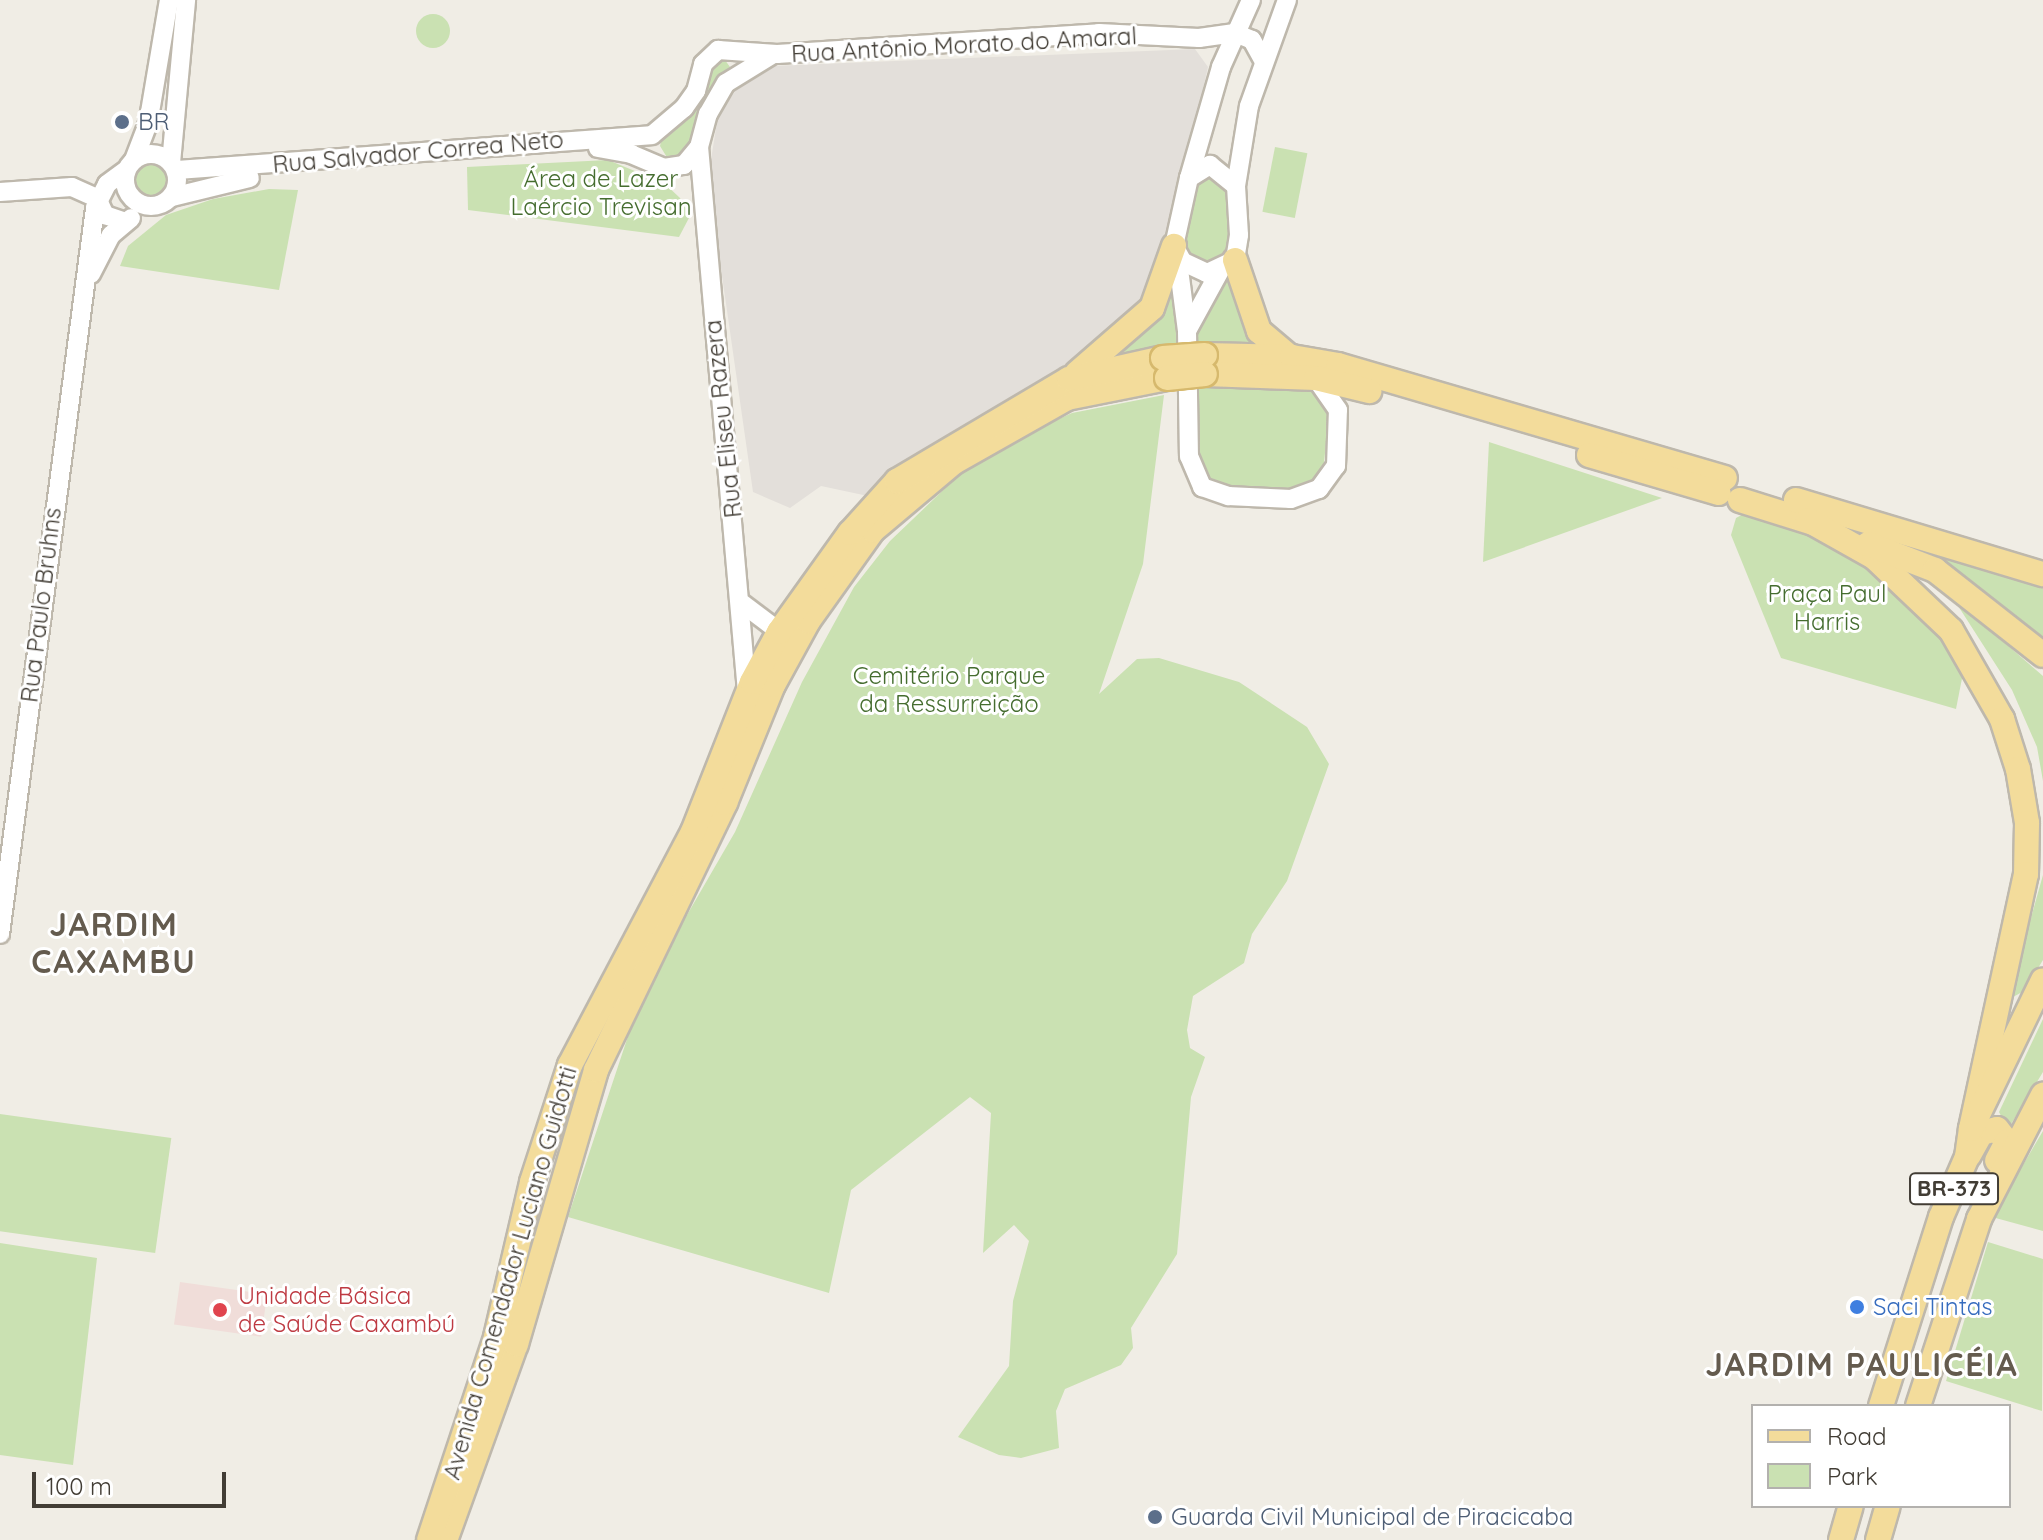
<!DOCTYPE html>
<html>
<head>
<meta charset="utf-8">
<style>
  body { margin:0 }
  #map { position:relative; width:2043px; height:1540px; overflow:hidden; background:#f0ede5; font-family:Quicksand,sans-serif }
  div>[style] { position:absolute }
  .industrial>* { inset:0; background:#e3dfda }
  .medical>* { inset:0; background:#f0ddd9; transform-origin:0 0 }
  .green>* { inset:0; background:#cae1b2; transform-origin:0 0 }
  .round { border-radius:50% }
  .roads { filter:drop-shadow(2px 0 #beb8ac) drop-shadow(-2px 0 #beb8ac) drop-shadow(0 2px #beb8ac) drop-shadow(0 -2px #beb8ac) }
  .minor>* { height:18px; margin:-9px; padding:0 9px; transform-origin:9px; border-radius:9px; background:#fff }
  .minor>.ring { margin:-9px; padding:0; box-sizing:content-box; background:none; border:18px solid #fff; border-radius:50% }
  .major>* { height:24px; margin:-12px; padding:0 12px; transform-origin:12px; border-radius:12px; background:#f3dc9b }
  .bridges { filter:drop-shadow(2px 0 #d6b96d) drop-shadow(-2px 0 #d6b96d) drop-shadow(0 2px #d6b96d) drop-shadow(0 -2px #d6b96d) }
  .major-bridge>* { height:24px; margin:-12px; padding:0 12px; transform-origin:12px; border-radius:12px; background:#f3dc9b }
  .dots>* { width:22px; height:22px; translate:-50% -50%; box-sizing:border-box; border:4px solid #fff; border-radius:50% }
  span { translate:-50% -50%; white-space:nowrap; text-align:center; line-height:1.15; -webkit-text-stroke:6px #fff; paint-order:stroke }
  .shield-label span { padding:2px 6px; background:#fff; border:2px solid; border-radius:6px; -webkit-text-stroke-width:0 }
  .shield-label { font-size:22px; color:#423d35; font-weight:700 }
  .street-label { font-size:24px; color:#423d35 }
  .service-label { font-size:24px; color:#4e5e75 }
  .left { translate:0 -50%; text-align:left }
  .park-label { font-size:24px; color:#456d2f }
  .health-label { font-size:24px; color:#be3a42 }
  .shop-label { font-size:24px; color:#366cbe }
  .district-label { font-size:32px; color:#645b4e; font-weight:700; letter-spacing:2px }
  .legend { position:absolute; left:1751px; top:1404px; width:260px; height:104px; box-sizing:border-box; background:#fff; border:2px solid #b3b1ae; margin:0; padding:10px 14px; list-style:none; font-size:24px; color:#423d35 }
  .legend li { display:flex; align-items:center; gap:16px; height:40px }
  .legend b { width:40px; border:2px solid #b3b1ae }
  .scale { position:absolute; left:32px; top:1472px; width:194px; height:36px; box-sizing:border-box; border:4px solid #423d35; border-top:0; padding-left:10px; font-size:24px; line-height:28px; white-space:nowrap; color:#423d35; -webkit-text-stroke:6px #fff; paint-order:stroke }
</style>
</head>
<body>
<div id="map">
  <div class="industrial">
    <div style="clip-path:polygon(1195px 49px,1208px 67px,1158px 284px,1143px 306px,1096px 344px,868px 496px,821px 486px,790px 508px,753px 492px,708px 178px,718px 116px,736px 90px,771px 66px)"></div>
  </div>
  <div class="medical">
    <div style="left:180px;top:1282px;width:88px;height:43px;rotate:8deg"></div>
  </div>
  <div class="green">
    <div class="round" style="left:416px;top:14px;width:34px;height:34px"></div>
    <div style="clip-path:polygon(722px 56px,730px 67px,709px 93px,687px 153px,683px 159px,668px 159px,660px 146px,662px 138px,706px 88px,710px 65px)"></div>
    <div style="left:1275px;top:147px;width:33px;height:66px;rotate:11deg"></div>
    <div style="clip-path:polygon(608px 160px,664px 183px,680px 198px,690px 216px,679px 237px,468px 210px,467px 167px)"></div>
    <div class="round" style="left:133px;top:162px;width:36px;height:36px"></div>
    <div style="clip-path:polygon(1213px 171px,1230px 192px,1230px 257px,1219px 264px,1195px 263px,1181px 247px,1194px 184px)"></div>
    <div style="clip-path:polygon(269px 189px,298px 190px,279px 290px,120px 266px,128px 246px,166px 215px,213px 199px)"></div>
    <div style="clip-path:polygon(1173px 269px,1181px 351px,1099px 364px)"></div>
    <div style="clip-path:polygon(1233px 271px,1269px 350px,1193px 350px,1194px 329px)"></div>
    <div style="clip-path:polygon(1194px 381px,1313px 384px,1329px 411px,1323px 474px,1298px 492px,1221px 488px,1208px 480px,1197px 463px)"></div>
    <div style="clip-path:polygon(1164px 395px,1143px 564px,1099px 694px,1137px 659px,1159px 658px,1239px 682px,1307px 727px,1329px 764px,1287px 881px,1252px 934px,1244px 963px,1193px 996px,1187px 1030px,1190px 1048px,1205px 1057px,1191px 1097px,1177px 1254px,1131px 1328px,1133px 1348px,1121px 1365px,1065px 1389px,1056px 1411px,1059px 1448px,1021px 1458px,999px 1455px,958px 1437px,1009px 1366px,1013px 1301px,1029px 1241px,1014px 1225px,983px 1253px,991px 1113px,970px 1097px,851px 1190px,829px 1293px,568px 1217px,643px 991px,735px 832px,802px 682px,854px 587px,890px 541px,959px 475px,1017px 438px,1072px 413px)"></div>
    <div style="clip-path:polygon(1489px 442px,1662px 498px,1483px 562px)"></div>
    <div style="clip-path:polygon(1753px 509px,1810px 527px,1870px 562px,1927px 610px,1965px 663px,1956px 709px,1781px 658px,1731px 535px,1736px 518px)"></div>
    <div style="clip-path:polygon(1940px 558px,2043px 586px,2043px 642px)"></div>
    <div style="clip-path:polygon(1953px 598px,2043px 676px,2043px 781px,2037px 747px,2012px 690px)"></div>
    <div style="clip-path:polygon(2043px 875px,2043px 960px,2024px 991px,2013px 997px,2012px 985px)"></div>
    <div style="clip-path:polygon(2043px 1019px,2043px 1072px,2008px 1129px,1999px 1112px)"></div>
    <div style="left:0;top:1114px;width:173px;height:116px;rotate:8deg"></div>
    <div style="clip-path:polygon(2043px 1131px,2043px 1231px,1992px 1217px)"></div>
    <div style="clip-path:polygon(1988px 1242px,2043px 1259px,2042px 1411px,1946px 1381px)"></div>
    <div style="clip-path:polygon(0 1243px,97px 1258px,73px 1465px,0 1455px)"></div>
  </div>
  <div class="roads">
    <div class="minor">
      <div style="left:598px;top:148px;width:34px;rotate:10deg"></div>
      <div style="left:631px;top:154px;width:36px;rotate:23deg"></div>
      <div style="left:664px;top:168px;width:20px;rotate:-9deg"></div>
      <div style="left:684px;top:165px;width:23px;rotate:-50deg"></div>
      <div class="ring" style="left:125px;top:154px;width:34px;height:34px"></div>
      <div style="left:134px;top:160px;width:39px;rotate:-69deg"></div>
      <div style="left:148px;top:124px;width:126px;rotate:-80.4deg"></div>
      <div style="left:171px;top:163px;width:164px;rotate:-84.7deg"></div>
      <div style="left:1210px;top:165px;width:33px;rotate:39deg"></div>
      <div style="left:1236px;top:186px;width:49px;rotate:86.5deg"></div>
      <div style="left:1239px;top:235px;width:25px;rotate:99deg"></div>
      <div style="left:1235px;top:260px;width:31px;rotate:155deg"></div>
      <div style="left:1207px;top:273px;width:26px;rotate:-155deg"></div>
      <div style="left:1183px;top:262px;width:18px;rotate:-119deg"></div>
      <div style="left:1174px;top:246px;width:70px;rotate:-77.6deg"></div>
      <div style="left:1189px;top:178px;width:25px;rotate:-32deg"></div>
      <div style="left:176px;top:170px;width:477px;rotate:-4.2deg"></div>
      <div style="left:652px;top:135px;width:42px;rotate:-40.2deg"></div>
      <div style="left:684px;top:108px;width:21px;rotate:-55deg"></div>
      <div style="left:696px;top:91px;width:28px;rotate:-75deg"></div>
      <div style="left:703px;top:64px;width:21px;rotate:-43deg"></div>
      <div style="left:718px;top:50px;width:59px;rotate:3.9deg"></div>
      <div style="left:777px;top:54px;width:323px;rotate:-3.7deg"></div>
      <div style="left:1099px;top:33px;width:100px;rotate:2.9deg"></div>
      <div style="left:1199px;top:38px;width:36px;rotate:-8deg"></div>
      <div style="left:1235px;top:33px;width:18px;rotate:22deg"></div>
      <div style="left:1252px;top:40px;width:25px;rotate:61deg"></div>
      <div style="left:1189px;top:178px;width:116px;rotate:-73.9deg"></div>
      <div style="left:1221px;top:67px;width:73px;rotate:-65.9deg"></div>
      <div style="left:1236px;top:186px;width:81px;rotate:-80.8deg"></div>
      <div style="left:1249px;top:106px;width:113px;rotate:-70.3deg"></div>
      <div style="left:0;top:192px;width:72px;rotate:-4deg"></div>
      <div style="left:72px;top:187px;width:27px;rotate:24deg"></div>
      <div style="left:97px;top:198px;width:19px;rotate:65deg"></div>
      <div style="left:105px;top:215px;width:21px;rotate:19deg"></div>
      <div style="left:172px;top:197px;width:80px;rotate:-13.7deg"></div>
      <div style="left:1177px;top:254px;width:78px;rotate:82.6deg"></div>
      <div style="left:1187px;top:331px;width:125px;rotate:89.1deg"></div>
      <div style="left:1189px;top:456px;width:34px;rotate:67deg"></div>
      <div style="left:1202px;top:487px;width:28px;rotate:19deg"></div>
      <div style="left:1228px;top:496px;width:63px;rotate:2.7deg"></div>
      <div style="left:1291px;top:499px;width:30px;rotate:-20deg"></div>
      <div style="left:1319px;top:489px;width:29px;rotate:-54deg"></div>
      <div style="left:1336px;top:466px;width:56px;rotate:-88deg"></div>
      <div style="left:1338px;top:410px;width:39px;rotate:-125deg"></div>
      <div style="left:91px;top:274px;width:44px;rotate:-62.9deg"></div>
      <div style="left:111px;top:235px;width:26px;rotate:-40deg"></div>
      <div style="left:1187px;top:331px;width:71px;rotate:-61.3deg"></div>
      <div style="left:743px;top:604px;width:56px;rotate:37.1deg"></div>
      <div style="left:747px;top:692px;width:547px;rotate:-95.03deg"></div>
      <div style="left:699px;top:147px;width:34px;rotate:-75deg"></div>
      <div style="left:708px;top:114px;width:36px;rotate:-60deg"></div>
      <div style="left:726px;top:83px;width:52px;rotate:-31.5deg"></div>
      <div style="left:0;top:934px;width:732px;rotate:-82.54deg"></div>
      <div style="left:95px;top:208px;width:27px;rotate:-63deg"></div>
      <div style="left:107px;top:184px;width:24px;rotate:-36deg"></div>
    </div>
    <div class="major">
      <div style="left:1235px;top:260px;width:75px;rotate:71.3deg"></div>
      <div style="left:1259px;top:331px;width:39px;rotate:40deg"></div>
      <div style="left:1205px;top:355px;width:87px;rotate:1.3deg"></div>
      <div style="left:1292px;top:357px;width:47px;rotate:9.9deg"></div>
      <div style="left:1338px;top:365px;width:403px;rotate:16.3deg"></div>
      <div style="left:1077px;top:373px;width:99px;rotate:-40.9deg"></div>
      <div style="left:1152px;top:308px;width:66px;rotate:-70.5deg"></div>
      <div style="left:1205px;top:374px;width:111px;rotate:2.1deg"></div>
      <div style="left:1316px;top:378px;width:55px;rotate:13.8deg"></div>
      <div style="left:1589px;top:455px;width:135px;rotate:16.3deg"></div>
      <div style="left:1740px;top:500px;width:87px;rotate:17.4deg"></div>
      <div style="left:1796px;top:500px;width:258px;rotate:16.7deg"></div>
      <div style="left:1808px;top:520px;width:76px;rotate:29.3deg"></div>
      <div style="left:1874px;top:557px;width:106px;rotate:43.5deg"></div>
      <div style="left:1951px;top:630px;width:103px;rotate:60.2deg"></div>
      <div style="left:2002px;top:719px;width:52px;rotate:72.3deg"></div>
      <div style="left:2018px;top:769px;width:55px;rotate:80.5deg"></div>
      <div style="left:2027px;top:823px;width:51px;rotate:91.1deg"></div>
      <div style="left:2026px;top:874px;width:261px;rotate:102.2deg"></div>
      <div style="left:1868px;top:544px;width:72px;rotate:21.2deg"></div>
      <div style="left:1935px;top:570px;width:137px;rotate:38.2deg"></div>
      <div style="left:1969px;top:1155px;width:25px;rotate:-61deg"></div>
      <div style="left:1981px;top:1133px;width:16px;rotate:-14deg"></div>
      <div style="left:1997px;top:1129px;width:16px;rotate:52deg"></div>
      <div style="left:2007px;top:1142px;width:21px;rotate:118deg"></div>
      <div style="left:1881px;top:1406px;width:198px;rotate:-72.4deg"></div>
      <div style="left:1941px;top:1217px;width:65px;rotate:-66.6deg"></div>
      <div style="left:1967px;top:1157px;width:28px;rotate:-82deg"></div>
      <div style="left:1971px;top:1129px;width:165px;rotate:-64.2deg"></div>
      <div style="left:1918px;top:1406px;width:197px;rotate:-71.9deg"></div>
      <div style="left:1979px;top:1219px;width:140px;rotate:-62.7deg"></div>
      <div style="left:446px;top:1538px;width:206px;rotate:-70.2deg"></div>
      <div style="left:516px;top:1344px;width:285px;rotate:-73.7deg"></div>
      <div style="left:596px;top:1070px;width:297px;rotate:-64.2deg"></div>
      <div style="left:725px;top:803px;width:127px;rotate:-67.9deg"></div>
      <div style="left:773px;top:685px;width:73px;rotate:-61.3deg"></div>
      <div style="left:808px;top:621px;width:112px;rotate:-54.5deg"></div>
      <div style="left:873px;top:530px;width:106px;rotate:-40deg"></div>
      <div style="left:954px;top:462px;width:130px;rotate:-29.5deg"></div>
      <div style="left:1067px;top:398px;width:102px;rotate:-11.3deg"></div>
      <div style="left:429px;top:1540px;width:214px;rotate:-71.7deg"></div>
      <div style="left:496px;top:1337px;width:159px;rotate:-76.9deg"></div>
      <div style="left:532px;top:1182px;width:123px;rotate:-72deg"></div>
      <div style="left:570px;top:1065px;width:263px;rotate:-62.2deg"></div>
      <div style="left:693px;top:832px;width:161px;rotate:-68.5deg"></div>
      <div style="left:752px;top:682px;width:57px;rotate:-61.6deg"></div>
      <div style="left:779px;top:632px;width:122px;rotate:-54.4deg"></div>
      <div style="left:850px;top:533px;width:70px;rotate:-47.9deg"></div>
      <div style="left:897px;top:481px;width:200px;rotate:-30.7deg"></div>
      <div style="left:1069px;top:379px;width:96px;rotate:-12.6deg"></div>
      <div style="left:1841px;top:1540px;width:35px;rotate:-74deg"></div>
      <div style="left:1878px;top:1540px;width:35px;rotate:-74deg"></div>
    </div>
  </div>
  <div class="bridges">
    <div class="major-bridge">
      <div style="left:1163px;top:358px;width:42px;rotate:-4.1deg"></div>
      <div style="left:1167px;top:378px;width:38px;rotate:-6deg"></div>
    </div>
  </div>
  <div class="dots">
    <div style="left:122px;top:122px;background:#5c6f8a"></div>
    <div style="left:1857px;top:1307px;background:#3f7fe0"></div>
    <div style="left:220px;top:1310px;background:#e0444e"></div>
    <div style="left:1155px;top:1517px;background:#5c6f8a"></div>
  </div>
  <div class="shield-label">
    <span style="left:1954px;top:1189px">BR-373</span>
  </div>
  <div class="street-label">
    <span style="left:964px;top:45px;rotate:-3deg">Rua Antônio Morato do Amaral</span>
    <span style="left:418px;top:152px;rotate:-5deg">Rua Salvador Correa Neto</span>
    <span style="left:723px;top:419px;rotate:-96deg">Rua Eliseu Razera</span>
    <span style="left:41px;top:605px;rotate:-83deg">Rua Paulo Bruhns</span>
    <span style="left:510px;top:1273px;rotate:-74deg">Avenida Comendador Luciano Guidotti</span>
  </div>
  <div class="service-label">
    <span class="left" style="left:138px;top:122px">BR</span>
    <span class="left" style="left:1171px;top:1517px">Guarda Civil Municipal de Piracicaba</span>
  </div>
  <div class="park-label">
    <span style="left:601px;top:193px">Área de Lazer<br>Laércio Trevisan</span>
    <span style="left:1827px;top:608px">Praça Paul<br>Harris</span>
    <span style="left:949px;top:690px">Cemitério Parque<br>da Ressurreição</span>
  </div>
  <div class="health-label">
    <span class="left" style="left:238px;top:1310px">Unidade Básica<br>de Saúde Caxambú</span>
  </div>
  <div class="shop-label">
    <span class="left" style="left:1873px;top:1307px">Saci Tintas</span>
  </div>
  <div class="district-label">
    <span style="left:114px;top:943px">JARDIM<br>CAXAMBU</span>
    <span style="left:1862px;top:1364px">JARDIM PAULICÉIA</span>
  </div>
  <ul class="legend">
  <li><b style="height:10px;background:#f3dc9b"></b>Road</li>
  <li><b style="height:22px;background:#cae1b2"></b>Park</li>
  </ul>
  <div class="scale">100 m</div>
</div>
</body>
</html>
